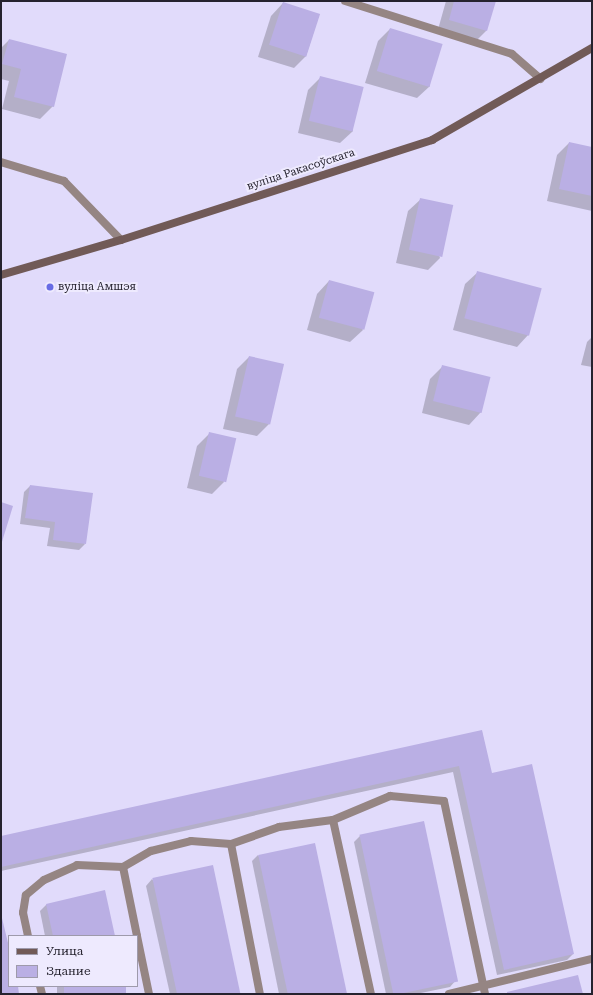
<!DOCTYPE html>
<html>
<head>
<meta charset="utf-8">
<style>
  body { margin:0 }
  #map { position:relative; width:593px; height:995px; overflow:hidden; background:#e1dbfb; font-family:"Roboto Serif",serif }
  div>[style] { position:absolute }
  .shadow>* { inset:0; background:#0003; transform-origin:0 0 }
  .building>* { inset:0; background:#baafe4; transform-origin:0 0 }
  .lane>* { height:8px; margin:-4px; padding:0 4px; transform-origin:4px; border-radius:4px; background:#958583 }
  .street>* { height:8px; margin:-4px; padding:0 4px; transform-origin:4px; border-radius:4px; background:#958583 }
  .secondary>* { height:8px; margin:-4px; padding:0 4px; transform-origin:4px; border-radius:4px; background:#715a57 }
  .dots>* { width:11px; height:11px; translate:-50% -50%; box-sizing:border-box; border:2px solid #eeeafe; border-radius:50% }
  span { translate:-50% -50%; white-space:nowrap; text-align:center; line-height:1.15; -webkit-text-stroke:4px #eeeafe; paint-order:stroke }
  .street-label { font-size:11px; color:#25222e }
  .poi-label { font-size:11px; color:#25222e }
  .left { translate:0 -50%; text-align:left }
  .frame { position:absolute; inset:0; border:2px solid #25222e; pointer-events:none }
  .legend { position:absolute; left:8px; top:935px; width:130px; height:52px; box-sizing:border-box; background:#eeeafe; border:1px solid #9e9aab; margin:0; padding:5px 7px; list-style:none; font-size:12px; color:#25222e }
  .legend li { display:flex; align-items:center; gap:8px; height:20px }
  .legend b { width:20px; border:1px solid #9e9aab }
</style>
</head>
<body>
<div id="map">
  <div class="shadow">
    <div style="clip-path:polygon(446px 1px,494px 1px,486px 31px,474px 43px,437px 33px)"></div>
    <div style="clip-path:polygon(283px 3px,319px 15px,306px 56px,294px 68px,258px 57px,271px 16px)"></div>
    <div style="clip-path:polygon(390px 29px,430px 86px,417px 98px,365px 83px,378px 41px)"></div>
    <div style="clip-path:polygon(9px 40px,53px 106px,40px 119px,2px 109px,9px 81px,1px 79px,1px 48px)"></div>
    <div style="clip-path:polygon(320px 78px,353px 131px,340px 143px,298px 133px,308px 90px)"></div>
    <div style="clip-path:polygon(569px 143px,592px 148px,592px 211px,547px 201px,557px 155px)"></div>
    <div style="clip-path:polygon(421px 199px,440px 258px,428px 270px,396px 263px,408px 211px)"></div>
    <div style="clip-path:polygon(478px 272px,529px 334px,517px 347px,453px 330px,465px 284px)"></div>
    <div style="clip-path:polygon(329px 281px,363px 330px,350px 342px,307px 330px,317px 294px)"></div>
    <div style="clip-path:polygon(592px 337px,592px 367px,581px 365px,587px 342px)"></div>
    <div style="clip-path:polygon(249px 357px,269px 424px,257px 436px,223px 429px,237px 369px)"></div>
    <div style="clip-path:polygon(442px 367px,481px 412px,469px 425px,422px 413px,430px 379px)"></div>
    <div style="clip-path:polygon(210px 433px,224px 482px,212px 494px,187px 488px,197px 446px)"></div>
    <div style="clip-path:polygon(30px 486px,85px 544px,79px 550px,47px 546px,50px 528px,20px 524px,24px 492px)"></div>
    <div style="clip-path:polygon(482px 732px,491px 774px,573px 954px,567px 960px,497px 975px,453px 772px,1px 871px,1px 837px)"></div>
    <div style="clip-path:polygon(360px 836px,456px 980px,450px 987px,416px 994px,386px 994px,354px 842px)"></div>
    <div style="clip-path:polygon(258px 855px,345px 994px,279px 994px,252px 861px)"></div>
    <div style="clip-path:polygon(152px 879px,240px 994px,170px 994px,146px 886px)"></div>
    <div style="clip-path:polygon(104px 892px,114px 936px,45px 936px,40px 911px,46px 905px)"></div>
    <div style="left:57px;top:986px;width:68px;height:8px"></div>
  </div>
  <div class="building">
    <div style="clip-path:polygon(454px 1px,496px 1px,487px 31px,449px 20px)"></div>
    <div style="left:283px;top:2px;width:39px;height:45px;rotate:18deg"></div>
    <div style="left:390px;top:28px;width:55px;height:45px;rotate:17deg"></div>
    <div style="clip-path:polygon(9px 39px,67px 54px,54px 107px,14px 97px,21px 69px,2px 64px)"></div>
    <div style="left:320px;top:76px;width:45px;height:46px;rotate:14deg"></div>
    <div style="clip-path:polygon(569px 142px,592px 147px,592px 196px,559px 189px)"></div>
    <div style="left:420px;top:198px;width:34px;height:53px;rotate:12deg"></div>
    <div style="left:477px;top:271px;width:67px;height:49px;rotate:15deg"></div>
    <div style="left:329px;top:280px;width:47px;height:39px;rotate:15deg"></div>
    <div style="left:249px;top:356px;width:36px;height:62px;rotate:13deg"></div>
    <div style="left:442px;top:365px;width:50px;height:37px;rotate:14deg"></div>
    <div style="left:209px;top:432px;width:28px;height:45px;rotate:13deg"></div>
    <div style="clip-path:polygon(30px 485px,93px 493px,86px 544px,53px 540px,55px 522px,25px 518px)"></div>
    <div style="clip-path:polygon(1px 502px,13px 506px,1px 545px)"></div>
    <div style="clip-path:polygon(482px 730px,492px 773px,532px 764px,574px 954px,504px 970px,459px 766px,1px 867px,1px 836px)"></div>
    <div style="left:424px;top:821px;width:164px;height:66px;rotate:78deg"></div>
    <div style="left:315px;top:843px;width:154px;height:58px;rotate:78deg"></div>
    <div style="left:213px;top:865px;width:132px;height:62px;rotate:78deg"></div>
    <div style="clip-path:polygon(105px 890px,115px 936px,53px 936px,46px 904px)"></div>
    <div style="clip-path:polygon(1px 914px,9px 947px,9px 986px,18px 986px,19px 994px,1px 994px)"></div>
    <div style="clip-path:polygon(578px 975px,583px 994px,507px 994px,507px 992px)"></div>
    <div style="left:64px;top:986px;width:62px;height:8px"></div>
  </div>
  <div class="lane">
    <div style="left:333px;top:820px;width:178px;rotate:77.7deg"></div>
    <div style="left:231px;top:844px;width:153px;rotate:79.1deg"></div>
    <div style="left:123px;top:867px;width:32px;rotate:-30deg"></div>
    <div style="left:151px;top:851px;width:41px;rotate:-14deg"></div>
    <div style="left:191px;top:841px;width:40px;rotate:4.3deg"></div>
    <div style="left:231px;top:844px;width:51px;rotate:-19.5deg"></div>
    <div style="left:279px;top:827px;width:54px;rotate:-7.4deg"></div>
    <div style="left:333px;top:820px;width:62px;rotate:-22.8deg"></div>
    <div style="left:390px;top:796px;width:54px;rotate:5.3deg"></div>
    <div style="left:444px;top:801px;width:197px;rotate:78deg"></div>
    <div style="left:28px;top:936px;width:24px;rotate:-102deg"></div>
    <div style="left:23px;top:913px;width:18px;rotate:-81deg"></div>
    <div style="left:26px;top:895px;width:23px;rotate:-40deg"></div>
    <div style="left:44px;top:880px;width:36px;rotate:-24deg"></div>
    <div style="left:77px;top:865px;width:46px;rotate:2.5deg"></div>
    <div style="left:123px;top:867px;width:70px;rotate:78.5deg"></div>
    <div style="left:137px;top:936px;width:59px;rotate:78.3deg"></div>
    <div style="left:40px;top:986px;width:8px;rotate:76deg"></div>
    <div style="left:449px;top:994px;width:147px;rotate:-13.8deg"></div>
  </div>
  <div class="street">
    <div style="left:345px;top:1px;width:175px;rotate:17.6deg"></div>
    <div style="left:512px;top:54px;width:38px;rotate:41deg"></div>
    <div style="left:1px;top:162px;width:66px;rotate:16.8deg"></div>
    <div style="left:64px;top:181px;width:82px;rotate:46deg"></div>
  </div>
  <div class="secondary">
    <div style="left:1px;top:275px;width:125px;rotate:-16.3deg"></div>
    <div style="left:121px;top:240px;width:327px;rotate:-17.8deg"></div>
    <div style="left:432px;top:140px;width:185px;rotate:-29.9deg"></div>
  </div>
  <div class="dots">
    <div style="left:50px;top:287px;background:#686ce5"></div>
  </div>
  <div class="street-label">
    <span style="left:301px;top:170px;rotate:-18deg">вуліца Ракасоўскага</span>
  </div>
  <div class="poi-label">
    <span class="left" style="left:58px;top:287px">вуліца Амшэя</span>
  </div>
  <div class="frame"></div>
  <ul class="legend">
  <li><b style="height:5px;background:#715a57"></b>Улица</li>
  <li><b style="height:11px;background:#baafe4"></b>Здание</li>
  </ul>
</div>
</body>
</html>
